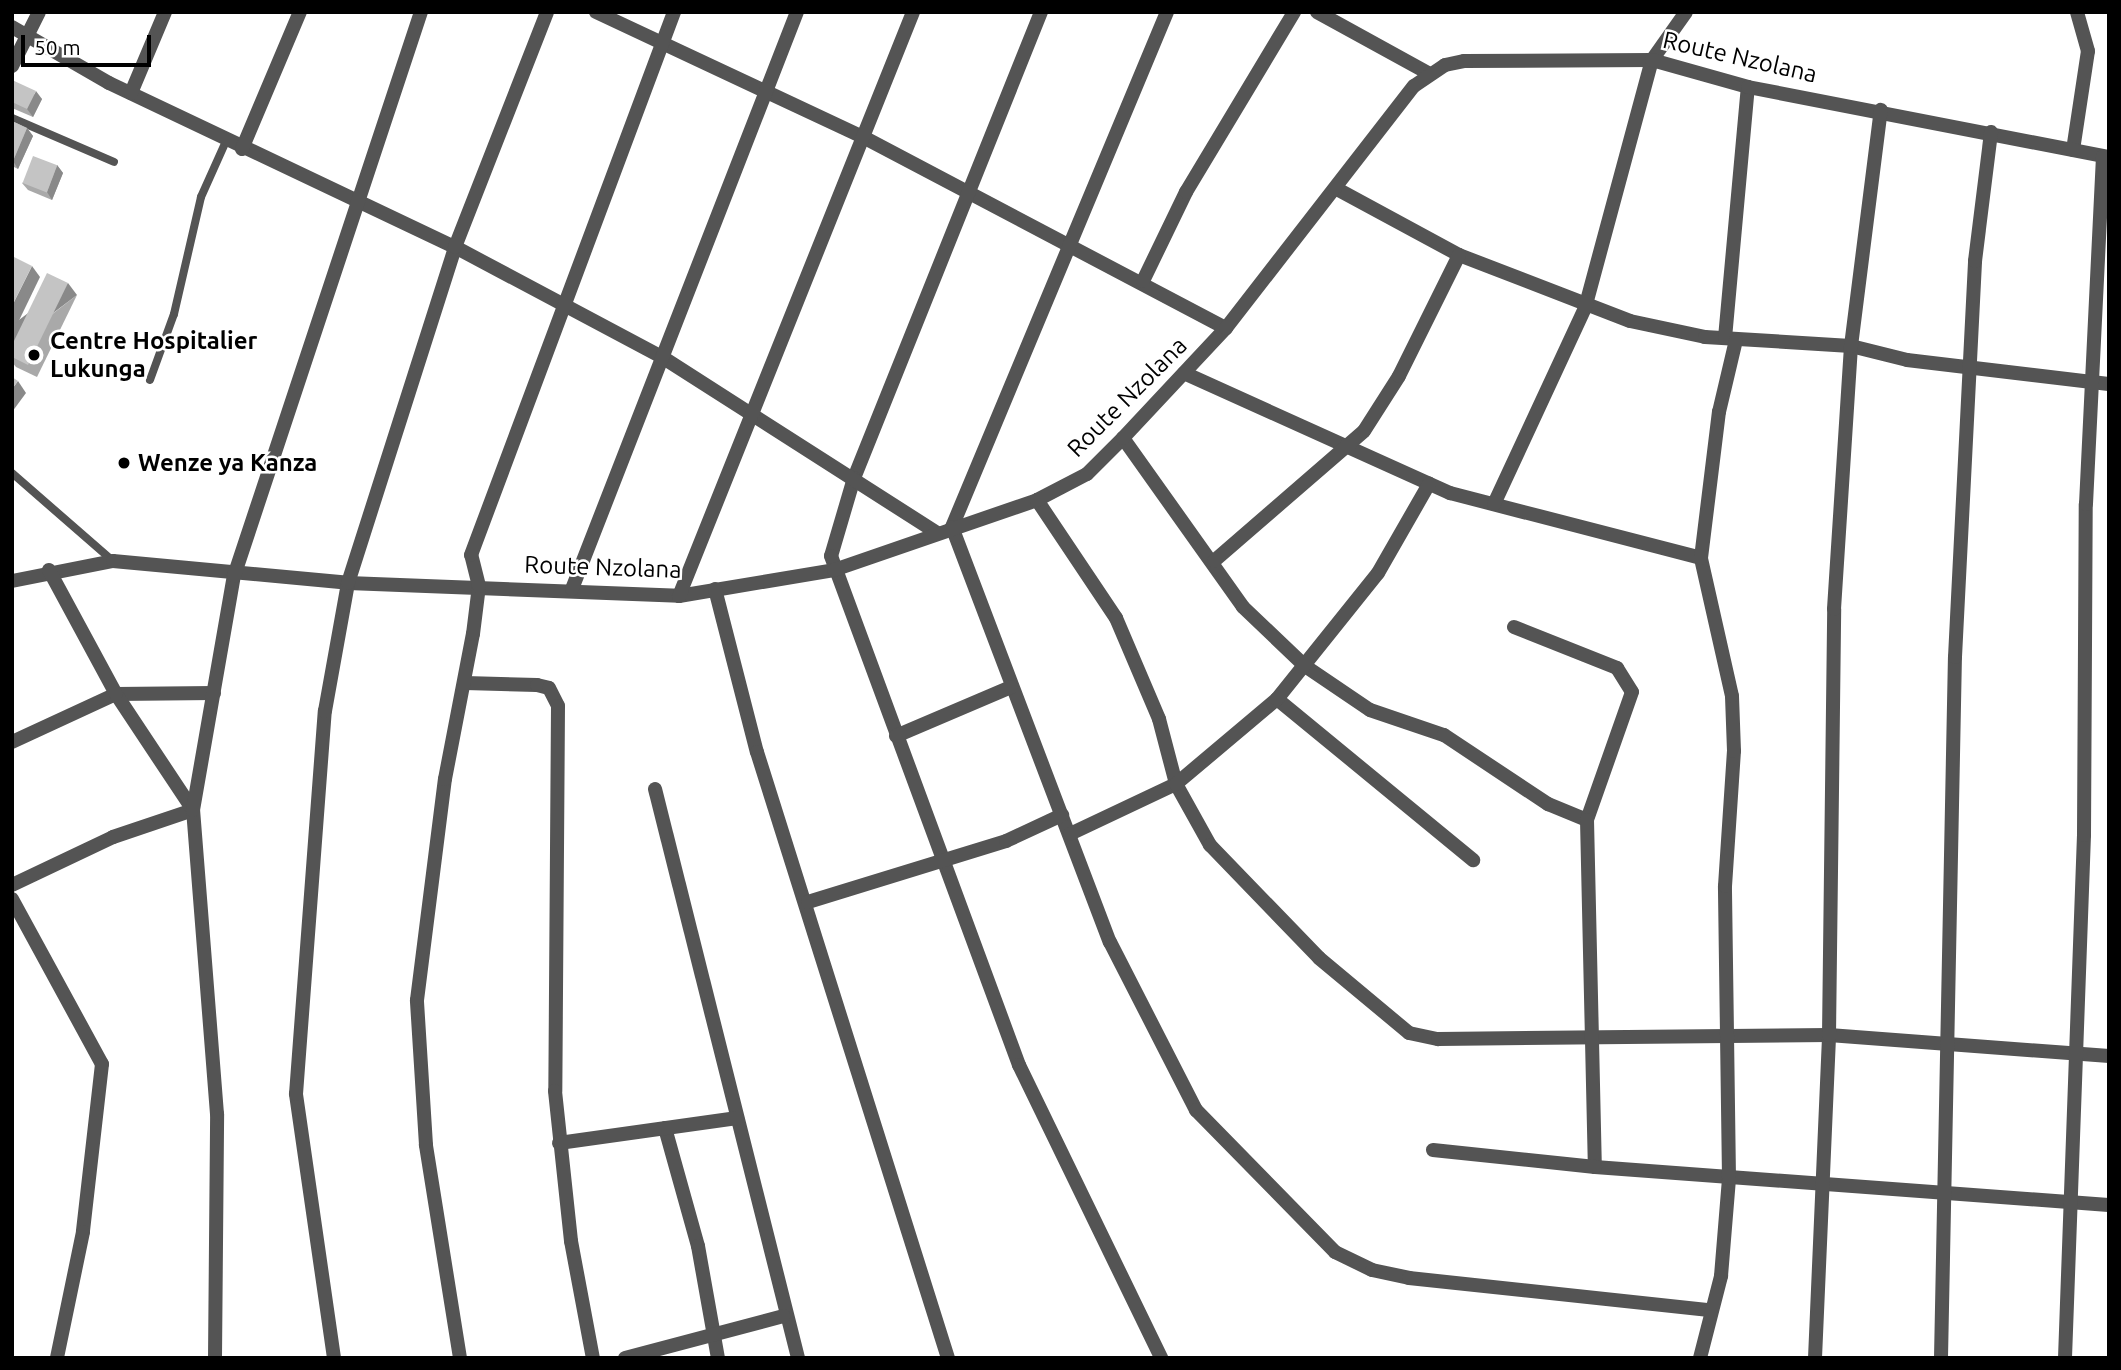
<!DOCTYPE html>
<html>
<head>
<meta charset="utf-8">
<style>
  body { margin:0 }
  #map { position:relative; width:2121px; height:1370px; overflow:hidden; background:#fff; font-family:Ubuntu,sans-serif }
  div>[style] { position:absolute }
  .lane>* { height:8px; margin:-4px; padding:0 4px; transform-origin:4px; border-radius:4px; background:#545454 }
  .street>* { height:14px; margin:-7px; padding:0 7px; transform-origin:7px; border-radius:7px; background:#545454 }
  .wall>* { inset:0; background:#a9a9a9 }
  .shaded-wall>* { inset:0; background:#898989; transform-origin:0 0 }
  .building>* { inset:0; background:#c4c4c4; transform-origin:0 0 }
  .dots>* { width:19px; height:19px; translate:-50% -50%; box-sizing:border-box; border:4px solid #fff; border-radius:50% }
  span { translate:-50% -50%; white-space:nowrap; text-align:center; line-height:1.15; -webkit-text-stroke:5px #fff; paint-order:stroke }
  .street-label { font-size:24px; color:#000 }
  .poi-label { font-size:24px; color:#000; font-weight:700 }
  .left { translate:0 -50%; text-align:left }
  .frame { position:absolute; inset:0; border:14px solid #000; pointer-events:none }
  .scale { position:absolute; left:21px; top:35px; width:130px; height:32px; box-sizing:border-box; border:4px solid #000; border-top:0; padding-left:9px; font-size:21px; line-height:24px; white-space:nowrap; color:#000; -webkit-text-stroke:5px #fff; paint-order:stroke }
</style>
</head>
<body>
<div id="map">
  <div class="lane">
    <div style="left:12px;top:118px;width:111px;rotate:23.3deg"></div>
    <div style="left:150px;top:380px;width:70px;rotate:-70deg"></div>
    <div style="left:174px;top:314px;width:120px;rotate:-77deg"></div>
    <div style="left:201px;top:197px;width:61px;rotate:-65.9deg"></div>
    <div style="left:12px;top:473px;width:134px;rotate:41.1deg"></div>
  </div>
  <div class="street">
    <div style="left:596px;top:12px;width:297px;rotate:25.1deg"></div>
    <div style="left:865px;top:138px;width:408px;rotate:27.8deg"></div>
    <div style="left:1041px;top:12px;width:502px;rotate:111.86deg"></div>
    <div style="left:854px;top:478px;width:81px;rotate:106.4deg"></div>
    <div style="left:831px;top:556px;width:543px;rotate:69.73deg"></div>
    <div style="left:1019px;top:1065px;width:326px;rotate:64.1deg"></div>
    <div style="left:1167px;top:12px;width:558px;rotate:112.66deg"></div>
    <div style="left:952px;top:527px;width:444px;rotate:69.2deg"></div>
    <div style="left:1110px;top:942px;width:189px;rotate:62.9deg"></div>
    <div style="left:1196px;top:1110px;width:199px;rotate:45.6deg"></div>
    <div style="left:1335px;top:1252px;width:41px;rotate:25.9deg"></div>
    <div style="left:1372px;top:1270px;width:38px;rotate:12deg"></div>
    <div style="left:1409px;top:1278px;width:302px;rotate:6.1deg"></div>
    <div style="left:1317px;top:12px;width:129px;rotate:28.8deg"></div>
    <div style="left:12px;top:27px;width:112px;rotate:30deg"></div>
    <div style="left:109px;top:83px;width:383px;rotate:25.4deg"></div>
    <div style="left:455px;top:247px;width:234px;rotate:28deg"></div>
    <div style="left:662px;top:357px;width:326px;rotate:32.6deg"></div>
    <div style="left:12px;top:66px;width:60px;rotate:-63.4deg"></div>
    <div style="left:131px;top:93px;width:88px;rotate:-67.2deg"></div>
    <div style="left:242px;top:149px;width:149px;rotate:-67.1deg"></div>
    <div style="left:2073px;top:150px;width:100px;rotate:-81.4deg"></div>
    <div style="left:2088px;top:51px;width:41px;rotate:-105.8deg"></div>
    <div style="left:1337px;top:189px;width:139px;rotate:28.4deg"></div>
    <div style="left:1459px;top:255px;width:183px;rotate:21.1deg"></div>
    <div style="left:1630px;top:321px;width:77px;rotate:12deg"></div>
    <div style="left:1705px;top:337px;width:146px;rotate:3.5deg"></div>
    <div style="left:1851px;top:346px;width:58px;rotate:14deg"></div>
    <div style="left:1907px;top:360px;width:203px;rotate:6.8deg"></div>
    <div style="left:1143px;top:281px;width:99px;rotate:-64.2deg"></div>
    <div style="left:1186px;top:192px;width:210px;rotate:-59deg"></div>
    <div style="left:1725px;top:338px;width:252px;rotate:-84.8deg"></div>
    <div style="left:1184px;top:373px;width:292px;rotate:24.3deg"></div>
    <div style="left:1450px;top:493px;width:259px;rotate:14.5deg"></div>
    <div style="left:1123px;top:438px;width:207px;rotate:54.6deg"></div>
    <div style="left:1243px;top:607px;width:86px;rotate:43.6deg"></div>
    <div style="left:1305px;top:666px;width:78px;rotate:34.1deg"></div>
    <div style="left:1370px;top:710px;width:78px;rotate:18.7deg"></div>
    <div style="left:1444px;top:735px;width:125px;rotate:33.6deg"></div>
    <div style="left:1548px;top:804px;width:42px;rotate:22.3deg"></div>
    <div style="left:1037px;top:500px;width:142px;rotate:56.2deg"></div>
    <div style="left:1116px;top:618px;width:110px;rotate:66.9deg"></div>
    <div style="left:1159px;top:719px;width:67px;rotate:75.3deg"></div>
    <div style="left:1176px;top:784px;width:70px;rotate:60.9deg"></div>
    <div style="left:1210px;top:845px;width:157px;rotate:46deg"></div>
    <div style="left:1319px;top:958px;width:117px;rotate:39.8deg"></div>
    <div style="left:1409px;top:1033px;width:30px;rotate:12deg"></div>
    <div style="left:1438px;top:1039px;width:391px;rotate:-0.6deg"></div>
    <div style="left:1829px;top:1035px;width:281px;rotate:4.3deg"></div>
    <div style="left:1494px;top:504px;width:216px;rotate:-65.1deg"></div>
    <div style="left:1585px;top:308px;width:257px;rotate:-74.9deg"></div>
    <div style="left:1652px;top:60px;width:59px;rotate:-54.7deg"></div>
    <div style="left:1214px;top:561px;width:198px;rotate:-40.9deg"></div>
    <div style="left:1364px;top:431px;width:65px;rotate:-57.5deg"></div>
    <div style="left:1399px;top:376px;width:135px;rotate:-63.6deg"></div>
    <div style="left:12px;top:581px;width:103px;rotate:-11.2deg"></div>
    <div style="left:113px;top:561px;width:236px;rotate:5.3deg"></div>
    <div style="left:348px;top:583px;width:331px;rotate:2.2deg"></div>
    <div style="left:679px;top:596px;width:157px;rotate:-9.5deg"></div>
    <div style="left:834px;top:570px;width:215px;rotate:-19deg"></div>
    <div style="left:1037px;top:500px;width:56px;rotate:-27.5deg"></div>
    <div style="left:1087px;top:474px;width:51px;rotate:-45deg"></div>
    <div style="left:1123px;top:438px;width:151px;rotate:-46.9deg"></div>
    <div style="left:1226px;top:328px;width:306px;rotate:-52.2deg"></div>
    <div style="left:1414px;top:86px;width:37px;rotate:-34deg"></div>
    <div style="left:1445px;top:65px;width:19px;rotate:-12deg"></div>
    <div style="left:1464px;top:61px;width:188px;rotate:-0.3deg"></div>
    <div style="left:1652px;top:60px;width:100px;rotate:15.7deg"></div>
    <div style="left:1748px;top:87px;width:368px;rotate:11deg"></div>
    <div style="left:572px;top:589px;width:619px;rotate:-68.7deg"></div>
    <div style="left:715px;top:589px;width:168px;rotate:75.6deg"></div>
    <div style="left:757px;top:752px;width:635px;rotate:72.51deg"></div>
    <div style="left:679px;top:596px;width:629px;rotate:-68.16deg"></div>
    <div style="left:1514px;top:627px;width:111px;rotate:21.7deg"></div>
    <div style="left:1617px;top:668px;width:28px;rotate:58deg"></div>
    <div style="left:1632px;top:692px;width:136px;rotate:109.4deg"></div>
    <div style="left:1587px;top:820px;width:347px;rotate:88.7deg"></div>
    <div style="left:1595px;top:1167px;width:515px;rotate:4.23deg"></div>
    <div style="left:465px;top:683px;width:72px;rotate:1.6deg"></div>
    <div style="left:537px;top:685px;width:12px;rotate:14deg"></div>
    <div style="left:549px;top:688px;width:20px;rotate:63deg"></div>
    <div style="left:558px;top:706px;width:385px;rotate:90.4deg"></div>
    <div style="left:555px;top:1091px;width:151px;rotate:83.9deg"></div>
    <div style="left:571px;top:1241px;width:119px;rotate:79.4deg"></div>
    <div style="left:1277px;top:699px;width:254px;rotate:39.4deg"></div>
    <div style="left:896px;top:736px;width:125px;rotate:-23.1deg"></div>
    <div style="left:12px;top:742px;width:115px;rotate:-24.8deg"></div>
    <div style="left:116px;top:694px;width:98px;rotate:-0.6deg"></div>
    <div style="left:655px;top:789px;width:587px;rotate:75.89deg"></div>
    <div style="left:1070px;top:834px;width:117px;rotate:-25.3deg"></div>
    <div style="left:1176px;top:784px;width:132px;rotate:-40.1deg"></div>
    <div style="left:1277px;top:699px;width:161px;rotate:-51.3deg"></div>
    <div style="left:1378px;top:573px;width:103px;rotate:-60.2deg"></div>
    <div style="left:12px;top:885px;width:112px;rotate:-25.4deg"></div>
    <div style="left:113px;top:837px;width:84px;rotate:-18.6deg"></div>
    <div style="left:193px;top:810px;width:139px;rotate:-123.6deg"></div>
    <div style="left:116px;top:694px;width:141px;rotate:-118.4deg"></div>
    <div style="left:12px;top:899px;width:188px;rotate:61.4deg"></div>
    <div style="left:102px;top:1064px;width:169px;rotate:96.5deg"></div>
    <div style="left:83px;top:1232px;width:129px;rotate:101.7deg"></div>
    <div style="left:808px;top:902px;width:207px;rotate:-17.1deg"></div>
    <div style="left:1006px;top:841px;width:62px;rotate:-24.9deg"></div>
    <div style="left:665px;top:1128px;width:123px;rotate:74.4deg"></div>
    <div style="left:698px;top:1246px;width:114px;rotate:79.9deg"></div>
    <div style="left:559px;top:1143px;width:180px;rotate:-8deg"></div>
    <div style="left:1433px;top:1150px;width:163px;rotate:6deg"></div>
    <div style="left:215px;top:1358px;width:244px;rotate:-89.5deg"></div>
    <div style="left:217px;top:1114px;width:305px;rotate:-94.5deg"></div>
    <div style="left:193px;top:810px;width:238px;rotate:-80.1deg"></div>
    <div style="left:234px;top:576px;width:594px;rotate:-71.66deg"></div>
    <div style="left:334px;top:1358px;width:267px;rotate:-98.2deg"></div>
    <div style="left:296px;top:1094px;width:384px;rotate:-85.7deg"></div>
    <div style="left:325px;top:711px;width:130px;rotate:-79.8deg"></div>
    <div style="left:348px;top:583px;width:353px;rotate:-72.3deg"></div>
    <div style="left:455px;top:247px;width:252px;rotate:-68.6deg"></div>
    <div style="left:460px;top:1358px;width:216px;rotate:-99.1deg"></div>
    <div style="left:426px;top:1145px;width:145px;rotate:-93.6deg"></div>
    <div style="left:417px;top:1000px;width:223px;rotate:-82.8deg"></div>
    <div style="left:445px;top:779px;width:148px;rotate:-79.1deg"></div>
    <div style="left:473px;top:634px;width:48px;rotate:-82.9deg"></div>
    <div style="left:479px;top:586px;width:32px;rotate:-104deg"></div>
    <div style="left:471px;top:555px;width:580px;rotate:-69.5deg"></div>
    <div style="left:625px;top:1358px;width:164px;rotate:-14.8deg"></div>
    <div style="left:1700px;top:1358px;width:85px;rotate:-75.6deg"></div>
    <div style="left:1721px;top:1276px;width:98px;rotate:-85.3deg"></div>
    <div style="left:1729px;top:1178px;width:292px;rotate:-90.8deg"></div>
    <div style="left:1725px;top:886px;width:135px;rotate:-86.2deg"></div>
    <div style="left:1734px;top:751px;width:55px;rotate:-92.1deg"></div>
    <div style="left:1732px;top:696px;width:141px;rotate:-102.7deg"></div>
    <div style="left:1701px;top:558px;width:147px;rotate:-83deg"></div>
    <div style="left:1719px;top:412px;width:74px;rotate:-76.7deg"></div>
    <div style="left:1815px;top:1358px;width:323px;rotate:-87.5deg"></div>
    <div style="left:1829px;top:1035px;width:426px;rotate:-89.3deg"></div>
    <div style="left:1834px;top:609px;width:264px;rotate:-86.3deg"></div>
    <div style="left:1851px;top:346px;width:238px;rotate:-82.8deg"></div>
    <div style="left:1941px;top:1358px;width:701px;rotate:-88.86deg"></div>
    <div style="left:1955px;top:657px;width:397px;rotate:-87.1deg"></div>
    <div style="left:1975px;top:261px;width:130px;rotate:-82.9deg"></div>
    <div style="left:2065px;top:1358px;width:523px;rotate:-87.92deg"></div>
    <div style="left:2084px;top:835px;width:331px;rotate:-89.7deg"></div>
    <div style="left:2086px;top:504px;width:348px;rotate:-87.2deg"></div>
  </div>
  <div class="wall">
    <div style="clip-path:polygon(12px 80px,42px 99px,33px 117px,12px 108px)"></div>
    <div style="clip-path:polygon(12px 121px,27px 128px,33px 136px,18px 169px,12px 166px)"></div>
    <div style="clip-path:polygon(57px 165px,63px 173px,52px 200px,28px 190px,22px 183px)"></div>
    <div style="clip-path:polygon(77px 295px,37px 377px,16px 367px,12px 362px,12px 345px)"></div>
  </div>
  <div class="shaded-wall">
    <div style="clip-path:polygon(36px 91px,42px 99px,33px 117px,27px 109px)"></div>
    <div style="clip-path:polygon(27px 128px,33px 136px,18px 169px,13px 161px)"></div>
    <div style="clip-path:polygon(57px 165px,63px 173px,52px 200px,47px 192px)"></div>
    <div style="clip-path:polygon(32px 266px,40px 277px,12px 335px,12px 306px)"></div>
    <div style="left:68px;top:283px;width:15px;height:91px;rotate:53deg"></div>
    <div style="clip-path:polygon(18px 381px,26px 393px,12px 412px,12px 389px)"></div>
  </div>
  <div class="building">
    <div style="clip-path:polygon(12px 80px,36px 91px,27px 109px,12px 102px)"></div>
    <div style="clip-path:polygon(12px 121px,27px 128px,13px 161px,12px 161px)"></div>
    <div style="left:33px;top:156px;width:26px;height:29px;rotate:21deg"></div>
    <div style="clip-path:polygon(12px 256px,32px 266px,12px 306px)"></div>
    <div style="clip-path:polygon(47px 273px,68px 283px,28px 365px,12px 357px,12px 345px)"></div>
    <div style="clip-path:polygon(12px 377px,18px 381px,12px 389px)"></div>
  </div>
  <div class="dots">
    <div style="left:34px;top:355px;background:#000"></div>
    <div style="left:124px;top:463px;background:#000"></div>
  </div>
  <div class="street-label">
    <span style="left:1740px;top:57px;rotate:13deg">Route Nzolana</span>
    <span style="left:1127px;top:397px;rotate:-45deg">Route Nzolana</span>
    <span style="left:603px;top:567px;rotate:2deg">Route Nzolana</span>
  </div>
  <div class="poi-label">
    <span class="left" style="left:50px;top:355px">Centre Hospitalier<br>Lukunga</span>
    <span class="left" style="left:138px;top:463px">Wenze ya Kanza</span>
  </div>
  <div class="frame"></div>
  <div class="scale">50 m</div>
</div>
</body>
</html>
